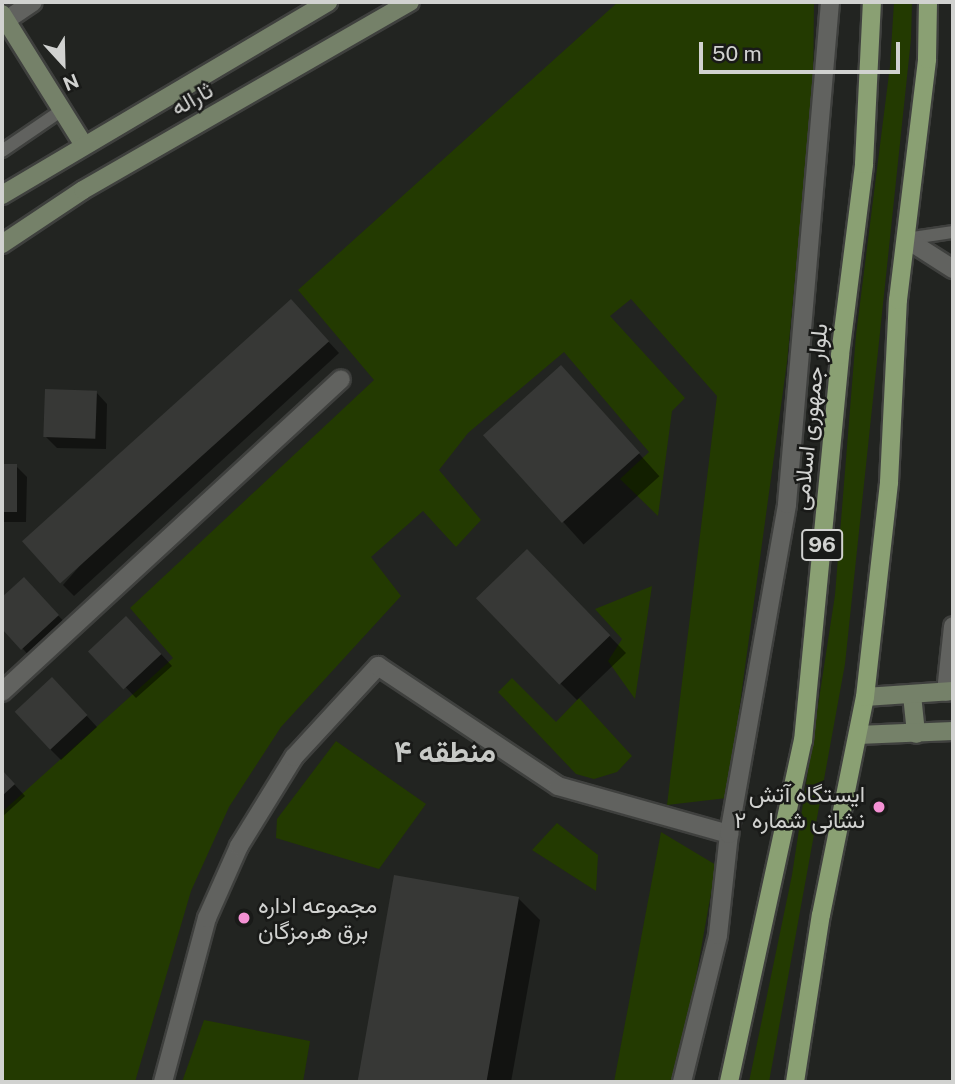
<!DOCTYPE html>
<html>
<head>
<meta charset="utf-8">
<style>
  body { margin:0 }
  #map { position:relative; width:955px; height:1084px; overflow:hidden; background:#222421; font-family:"Public Sans",Vazirmatn,sans-serif }
  div>[style] { position:absolute }
  .green>* { inset:0; background:#233a01 }
  .shadow>* { inset:0; background:#0007; transform-origin:0 0 }
  .building>* { inset:0; background:#373836; transform-origin:0 0 }
  .roads { filter:drop-shadow(2px 0 #3f403e) drop-shadow(-2px 0 #3f403e) drop-shadow(0 2px #3f403e) drop-shadow(0 -2px #3f403e) }
  .lane>* { height:12px; margin:-6px; padding:0 6px; transform-origin:6px; border-radius:6px; background:#61625f }
  .street>* { height:18px; margin:-9px; padding:0 9px; transform-origin:9px; border-radius:9px; background:#61625f }
  .secondary>* { height:18px; margin:-9px; padding:0 9px; transform-origin:9px; border-radius:9px; background:#758169 }
  .primary>* { height:18px; margin:-9px; padding:0 9px; transform-origin:9px; border-radius:9px; background:#8aa073 }
  .dots>* { width:19px; height:19px; translate:-50% -50%; box-sizing:border-box; border:4px solid #191a18; border-radius:50% }
  span { translate:-50% -50%; white-space:nowrap; text-align:center; line-height:1.15; -webkit-text-stroke:5px #191a18; paint-order:stroke }
  .shield-label span { padding:2px 5px; background:#191a18; border:2px solid; border-radius:5px; -webkit-text-stroke-width:0 }
  .shield-label { font-size:21px; color:#d1d2d0; font-weight:700 }
  .street-label { font-size:23px; color:#d1d2d0 }
  .poi-label { font-size:23px; color:#d1d2d0 }
  .right { translate:-100% -50%; text-align:right }
  .left { translate:0 -50%; text-align:left }
  .district-label { font-size:30px; color:#c7c9c6; font-weight:700 }
  .frame { position:absolute; inset:0; border:4px solid #d1d2d0; pointer-events:none }
  .north { position:absolute; left:28px; top:28px; width:70px; height:70px; -webkit-text-stroke:5px #191a18; paint-order:stroke; rotate:158deg; font-size:19px; font-weight:700; line-height:28px; text-align:center; color:#d1d2d0 }
  .north::after { content:''; display:block; margin:auto; width:24px; height:32px; background:#d1d2d0; clip-path:polygon(50% 0,100% 100%,50% 72%,0 100%) }
  .scale { position:absolute; left:699px; top:42px; width:201px; height:32px; box-sizing:border-box; border:4px solid #d1d2d0; border-top:0; padding-left:9px; font-size:21px; line-height:24px; white-space:nowrap; color:#d1d2d0; -webkit-text-stroke:5px #191a18; paint-order:stroke }
</style>
</head>
<body>
<div id="map">
  <div class="green">
    <div style="clip-path:polygon(618px 2px,814px 2px,813px 93px,787px 362px,727px 798px,667px 805px,717px 396px,631px 299px,610px 316px,685px 398px,672px 411px,658px 516px,620px 479px,649px 452px,564px 352px,468px 433px,439px 470px,481px 520px,456px 547px,423px 511px,371px 557px,401px 596px,281px 727px,229px 807px,191px 891px,135px 1082px,2px 1082px,2px 812px,173px 658px,130px 608px,374px 380px,298px 290px)"></div>
    <div style="clip-path:polygon(894px 2px,912px 2px,911px 39px,845px 664px,769px 1082px,749px 1082px,792px 875px,835px 595px,856px 335px,890px 66px)"></div>
    <div style="clip-path:polygon(652px 586px,635px 699px,608px 661px,622px 639px,595px 609px)"></div>
    <div style="clip-path:polygon(512px 678px,556px 722px,579px 698px,632px 756px,617px 772px,594px 779px,576px 774px,498px 692px)"></div>
    <div style="clip-path:polygon(336px 741px,426px 804px,379px 869px,276px 838px,277px 819px)"></div>
    <div style="clip-path:polygon(557px 823px,598px 855px,596px 891px,532px 850px)"></div>
    <div style="clip-path:polygon(661px 832px,716px 865px,682px 1056px,676px 1082px,614px 1082px)"></div>
    <div style="clip-path:polygon(204px 1020px,310px 1041px,303px 1082px,182px 1082px)"></div>
  </div>
  <div class="shadow">
    <div style="clip-path:polygon(302px 313px,339px 353px,74px 596px,63px 585px)"></div>
    <div style="left:561px;top:367px;width:147px;height:102px;rotate:48deg"></div>
    <div style="clip-path:polygon(96px 392px,107px 404px,106px 449px,57px 448px,45px 436px)"></div>
    <div style="clip-path:polygon(2px 465px,16px 466px,27px 477px,26px 522px,2px 522px)"></div>
    <div style="clip-path:polygon(544px 569px,626px 653px,577px 700px,560px 683px)"></div>
    <div style="clip-path:polygon(24px 579px,69px 627px,33px 660px,2px 626px,2px 600px)"></div>
    <div style="clip-path:polygon(138px 629px,172px 666px,136px 698px,91px 651px)"></div>
    <div style="clip-path:polygon(63px 690px,97px 727px,61px 760px,50px 749px)"></div>
    <div style="clip-path:polygon(2px 771px,25px 796px,2px 817px)"></div>
    <div style="clip-path:polygon(395px 877px,518px 898px,540px 920px,511px 1082px,359px 1082px)"></div>
  </div>
  <div class="building">
    <div style="left:291px;top:299px;width:57px;height:362px;rotate:48deg"></div>
    <div style="left:561px;top:365px;width:118px;height:105px;rotate:48deg"></div>
    <div style="left:45px;top:389px;width:52px;height:48px;rotate:2deg"></div>
    <div style="left:2px;top:464px;width:15px;height:48px"></div>
    <div style="left:527px;top:549px;width:120px;height:71px;rotate:46deg"></div>
    <div style="clip-path:polygon(24px 577px,59px 615px,21px 650px,2px 629px,2px 597px)"></div>
    <div style="left:126px;top:616px;width:52px;height:52px;rotate:47deg"></div>
    <div style="left:52px;top:677px;width:52px;height:51px;rotate:47deg"></div>
    <div style="clip-path:polygon(2px 770px,15px 784px,2px 796px)"></div>
    <div style="left:394px;top:875px;width:127px;height:210px;rotate:10deg"></div>
  </div>
  <div class="roads">
    <div class="lane">
      <div style="left:2px;top:151px;width:73px;rotate:-34.3deg"></div>
      <div style="left:906px;top:239px;width:48px;rotate:-8.5deg"></div>
    </div>
    <div class="street">
      <div style="left:2px;top:23px;width:37px;rotate:-34deg"></div>
      <div style="left:906px;top:239px;width:56px;rotate:32.6deg"></div>
      <div style="left:2px;top:692px;width:461px;rotate:-42.7deg"></div>
      <div style="left:946px;top:692px;width:66px;rotate:-83.9deg"></div>
      <div style="left:163px;top:1082px;width:170px;rotate:-75deg"></div>
      <div style="left:207px;top:918px;width:79px;rotate:-66deg"></div>
      <div style="left:239px;top:846px;width:105px;rotate:-58.3deg"></div>
      <div style="left:294px;top:757px;width:124px;rotate:-47.3deg"></div>
      <div style="left:378px;top:666px;width:216px;rotate:33.7deg"></div>
      <div style="left:558px;top:786px;width:178px;rotate:15.7deg"></div>
      <div style="left:682px;top:1082px;width:151px;rotate:-76.2deg"></div>
      <div style="left:718px;top:935px;width:102px;rotate:-83.8deg"></div>
      <div style="left:729px;top:834px;width:335px;rotate:-80deg"></div>
      <div style="left:787px;top:504px;width:504px;rotate:-85.1deg"></div>
    </div>
    <div class="secondary">
      <div style="left:2px;top:14px;width:155px;rotate:58deg"></div>
      <div style="left:2px;top:195px;width:379px;rotate:-30.6deg"></div>
      <div style="left:2px;top:244px;width:97px;rotate:-33.7deg"></div>
      <div style="left:83px;top:190px;width:377px;rotate:-29.9deg"></div>
      <div style="left:912px;top:695px;width:39px;rotate:84deg"></div>
      <div style="left:865px;top:697px;width:88px;rotate:-3.9deg"></div>
      <div style="left:858px;top:735px;width:95px;rotate:-2.4deg"></div>
    </div>
    <div class="primary">
      <div style="left:729px;top:1082px;width:349px;rotate:-77.8deg"></div>
      <div style="left:803px;top:741px;width:388px;rotate:-84.5deg"></div>
      <div style="left:840px;top:355px;width:193px;rotate:-82.8deg"></div>
      <div style="left:864px;top:164px;width:162px;rotate:-87.2deg"></div>
      <div style="left:795px;top:1082px;width:169px;rotate:-81.2deg"></div>
      <div style="left:821px;top:915px;width:222px;rotate:-78.6deg"></div>
      <div style="left:865px;top:697px;width:216px;rotate:-83.6deg"></div>
      <div style="left:889px;top:482px;width:182px;rotate:-87.2deg"></div>
      <div style="left:898px;top:300px;width:243px;rotate:-83.1deg"></div>
      <div style="left:927px;top:59px;width:57px;rotate:-89deg"></div>
    </div>
  </div>
  <div class="dots">
    <div style="left:879px;top:807px;background:#f491d4"></div>
    <div style="left:244px;top:918px;background:#f491d4"></div>
  </div>
  <div class="shield-label">
    <span style="left:822px;top:545px">96</span>
  </div>
  <div class="street-label">
    <span style="left:192px;top:99px;rotate:-30deg">ثاراله</span>
    <span style="left:810px;top:417px;rotate:-84deg">بلوار جمهوری اسلامی</span>
  </div>
  <div class="poi-label">
    <span class="right" style="left:865px;top:807px">ایستگاه آتش<br>نشانی شماره ۲</span>
    <span class="left" style="left:258px;top:918px">مجموعه اداره<br>برق هرمزگان</span>
  </div>
  <div class="district-label">
    <span style="left:445px;top:751px">منطقه ۴</span>
  </div>
  <div class="frame"></div>
  <div class="north">N</div>
  <div class="scale">50 m</div>
</div>
</body>
</html>
